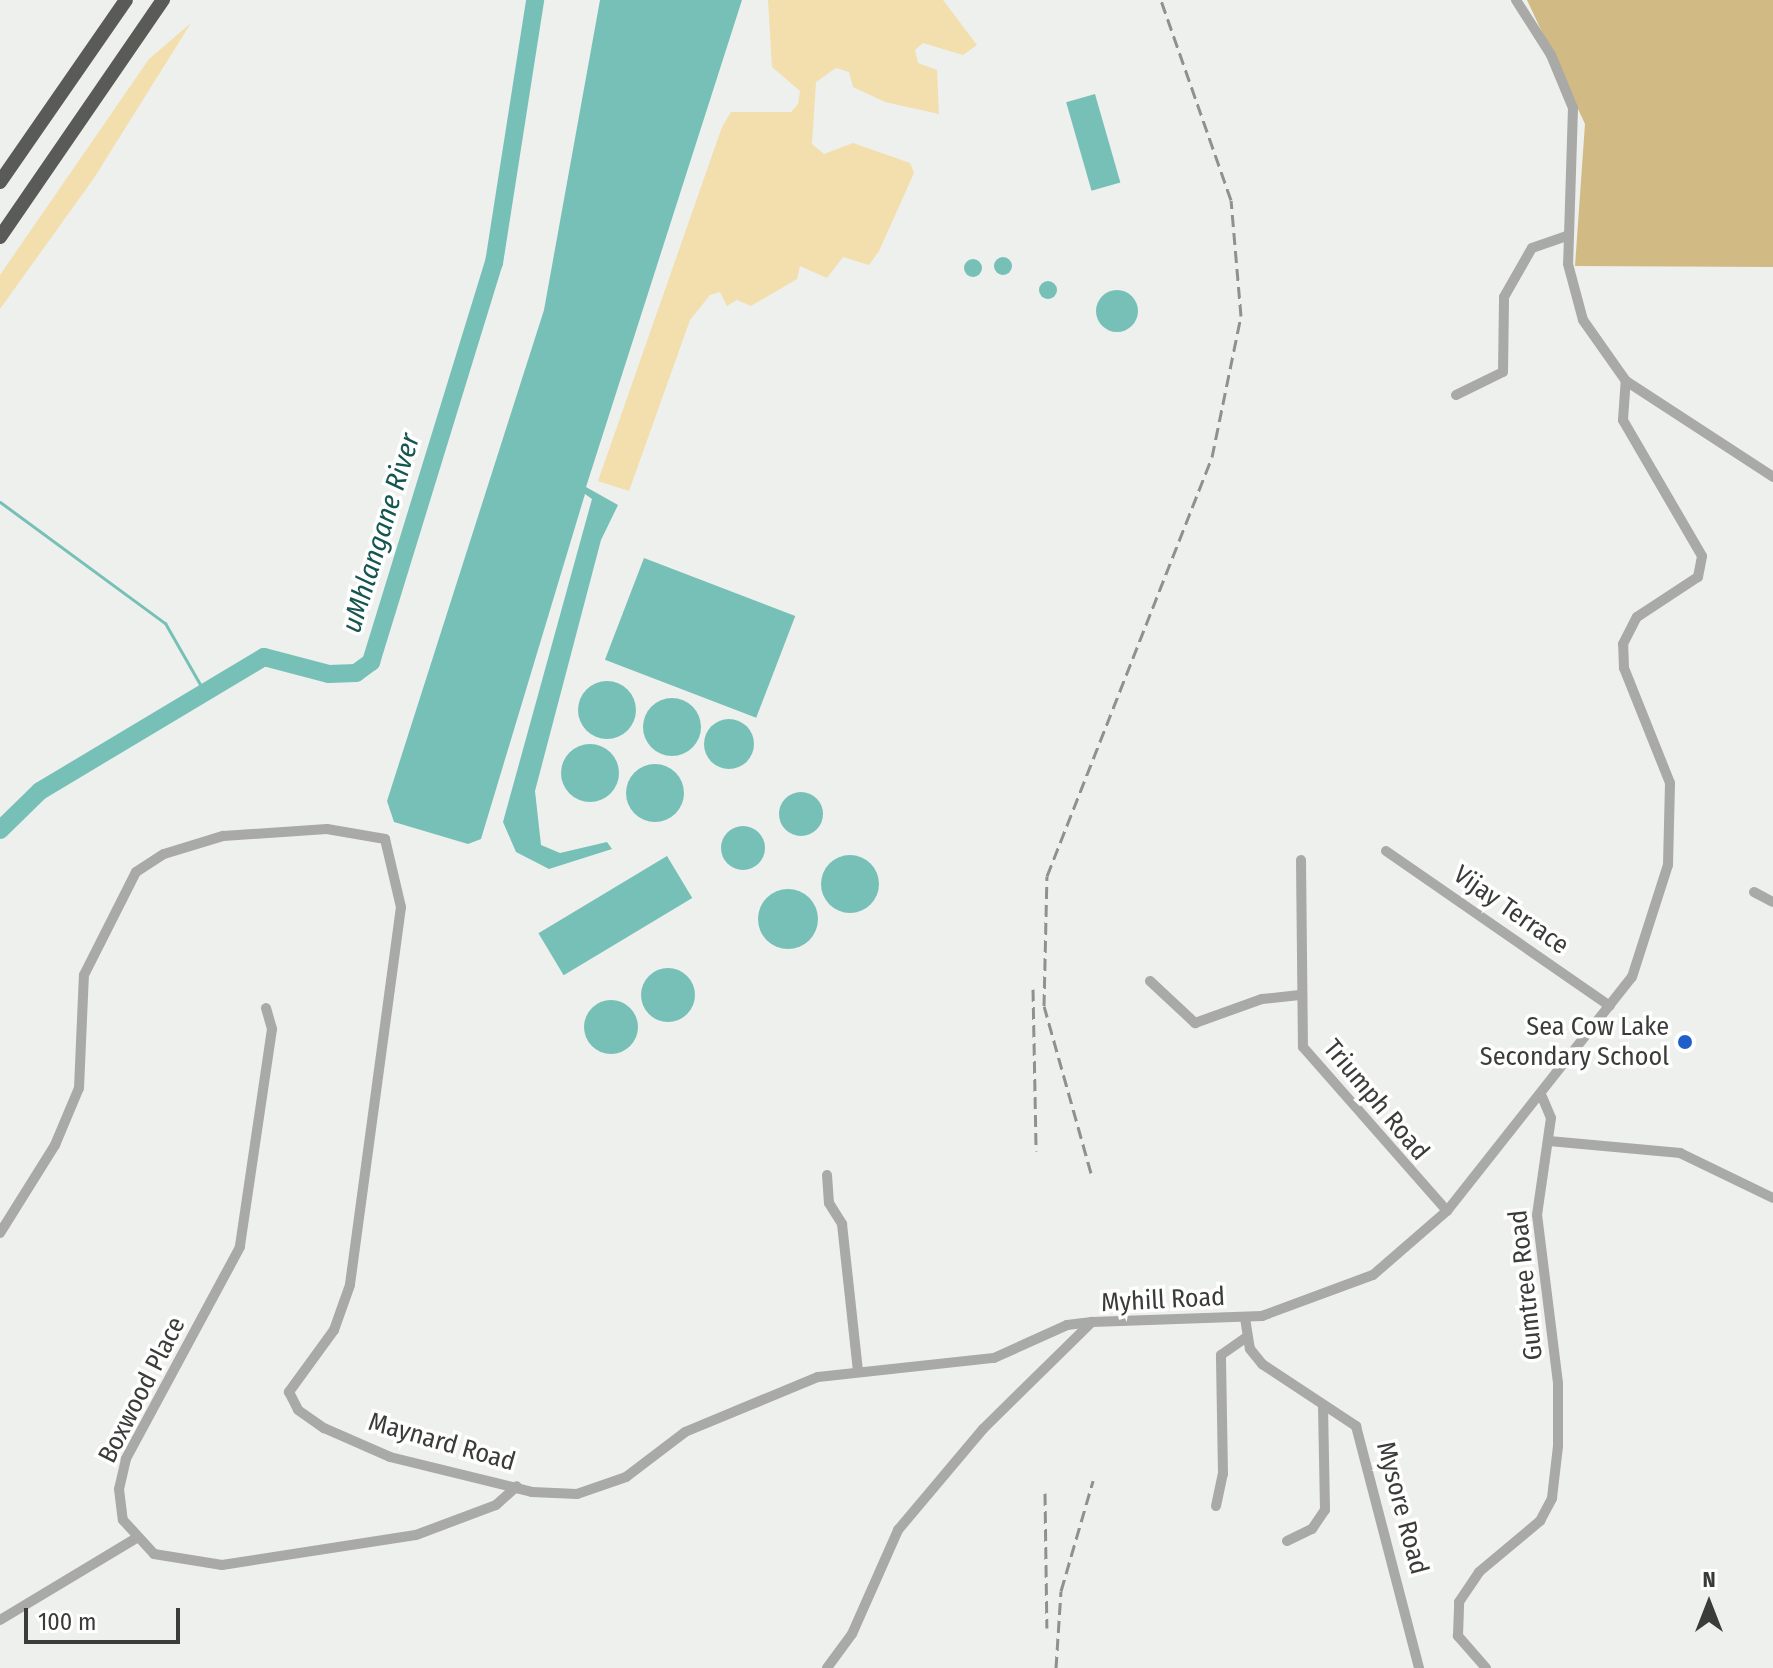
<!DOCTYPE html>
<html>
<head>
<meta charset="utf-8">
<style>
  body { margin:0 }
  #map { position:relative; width:1773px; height:1668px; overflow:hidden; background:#edf0ec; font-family:"Fira Sans Condensed",sans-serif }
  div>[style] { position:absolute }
  .green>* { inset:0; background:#f3dead }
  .forest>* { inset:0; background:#d1ba84 }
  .water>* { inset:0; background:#76c0b8; transform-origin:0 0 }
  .round { border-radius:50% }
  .stream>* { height:3px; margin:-1.5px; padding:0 1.5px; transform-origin:1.5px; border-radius:1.5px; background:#76c0b8 }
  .river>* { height:18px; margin:-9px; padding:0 9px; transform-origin:9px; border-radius:9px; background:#76c0b8 }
  .minor>* { height:10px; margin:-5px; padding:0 5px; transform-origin:5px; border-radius:5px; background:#a9a9a7 }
  .highway>* { height:14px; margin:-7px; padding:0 7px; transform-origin:7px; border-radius:7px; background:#5a5a57 }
  .rail>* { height:3px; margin-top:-1.5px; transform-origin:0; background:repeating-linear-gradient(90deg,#90918f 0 12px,transparent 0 18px) }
  .dots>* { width:22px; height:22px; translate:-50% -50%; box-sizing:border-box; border:4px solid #fff; border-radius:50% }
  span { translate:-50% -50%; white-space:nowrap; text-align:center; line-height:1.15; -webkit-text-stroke:7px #fff; paint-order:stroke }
  .street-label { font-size:26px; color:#3b3c3a }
  .poi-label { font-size:26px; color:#3b3c3a }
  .right { translate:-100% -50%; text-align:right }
  .water-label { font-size:28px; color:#165650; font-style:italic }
  .north { position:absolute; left:1669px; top:1564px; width:80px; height:80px; -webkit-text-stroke:6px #fff; paint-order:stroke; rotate:0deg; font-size:22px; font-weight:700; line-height:32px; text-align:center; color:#3b3c3a }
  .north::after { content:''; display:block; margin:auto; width:28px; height:36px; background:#3b3c3a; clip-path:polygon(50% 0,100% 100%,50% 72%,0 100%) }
  .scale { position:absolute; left:24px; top:1608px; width:156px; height:36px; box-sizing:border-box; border:4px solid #3b3c3a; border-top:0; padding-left:10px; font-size:24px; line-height:28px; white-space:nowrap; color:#3b3c3a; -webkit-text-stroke:6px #fff; paint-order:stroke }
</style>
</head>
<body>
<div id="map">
  <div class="green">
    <div style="clip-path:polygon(768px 0,943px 0,977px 45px,963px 55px,923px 43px,915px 50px,918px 63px,937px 70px,939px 114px,885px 102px,853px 87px,849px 72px,836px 68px,816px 82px,812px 144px,824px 154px,853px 143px,910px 163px,914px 173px,879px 251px,869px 265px,843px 257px,827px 278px,800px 266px,797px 279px,751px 306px,737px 300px,727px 306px,720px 292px,710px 295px,690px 320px,629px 491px,598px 481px,722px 127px,731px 112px,791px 112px,798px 104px,800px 91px,772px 67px)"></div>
    <div style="clip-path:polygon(191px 23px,94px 178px,0 309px,0 275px,149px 59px)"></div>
  </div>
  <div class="forest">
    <div style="clip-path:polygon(1527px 0,1773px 0,1773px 267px,1575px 266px,1585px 124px)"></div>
  </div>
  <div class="water">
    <div style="clip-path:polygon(600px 0,742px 0,586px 487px,618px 505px,601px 540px,535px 791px,541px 845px,560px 853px,607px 842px,612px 849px,549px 869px,516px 852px,503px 822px,592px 499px,585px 494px,481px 839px,468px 844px,394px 822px,387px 801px,544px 310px)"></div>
    <div style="left:1095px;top:94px;width:92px;height:30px;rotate:74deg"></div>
    <div class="round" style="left:994px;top:257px;width:18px;height:18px"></div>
    <div class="round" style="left:964px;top:259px;width:18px;height:18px"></div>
    <div class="round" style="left:1039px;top:281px;width:18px;height:18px"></div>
    <div class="round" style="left:1096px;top:290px;width:42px;height:42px"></div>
    <div style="left:644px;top:558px;width:162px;height:109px;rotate:21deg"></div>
    <div class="round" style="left:578px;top:681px;width:58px;height:58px"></div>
    <div class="round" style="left:643px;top:698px;width:58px;height:58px"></div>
    <div class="round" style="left:704px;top:719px;width:50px;height:50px"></div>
    <div class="round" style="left:561px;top:744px;width:58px;height:58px"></div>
    <div class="round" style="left:626px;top:764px;width:58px;height:58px"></div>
    <div class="round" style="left:779px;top:792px;width:44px;height:44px"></div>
    <div class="round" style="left:721px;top:826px;width:44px;height:44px"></div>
    <div class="round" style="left:821px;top:855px;width:58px;height:58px"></div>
    <div style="left:667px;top:856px;width:49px;height:150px;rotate:59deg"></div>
    <div class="round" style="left:758px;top:889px;width:60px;height:60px"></div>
    <div class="round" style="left:641px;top:968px;width:54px;height:54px"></div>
    <div class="round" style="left:584px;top:1000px;width:54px;height:54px"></div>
  </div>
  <div class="stream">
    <div style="left:0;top:502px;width:205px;rotate:36.3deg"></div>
    <div style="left:165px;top:623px;width:81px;rotate:60.3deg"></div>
  </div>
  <div class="river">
    <div style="left:0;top:830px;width:56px;rotate:-44.3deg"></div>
    <div style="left:40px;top:791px;width:261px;rotate:-30.9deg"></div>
    <div style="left:264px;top:657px;width:67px;rotate:14.7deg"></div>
    <div style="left:329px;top:674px;width:27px;rotate:-2deg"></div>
    <div style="left:356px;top:673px;width:19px;rotate:-36deg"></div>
    <div style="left:371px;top:662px;width:418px;rotate:-72.9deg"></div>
    <div style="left:494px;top:263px;width:266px;rotate:-81.1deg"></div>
  </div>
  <div class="minor">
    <div style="left:1516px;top:0;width:65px;rotate:57.5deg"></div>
    <div style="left:1551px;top:55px;width:57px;rotate:67.5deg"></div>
    <div style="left:1573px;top:108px;width:156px;rotate:91.8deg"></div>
    <div style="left:1568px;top:264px;width:58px;rotate:75deg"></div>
    <div style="left:1583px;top:320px;width:75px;rotate:54.8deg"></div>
    <div style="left:1626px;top:381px;width:176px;rotate:33.1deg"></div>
    <div style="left:1456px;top:395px;width:52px;rotate:-26.1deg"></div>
    <div style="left:1503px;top:372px;width:75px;rotate:-89.2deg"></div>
    <div style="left:1504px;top:297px;width:56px;rotate:-60.3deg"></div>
    <div style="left:1532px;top:248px;width:39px;rotate:-19deg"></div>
    <div style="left:1386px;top:851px;width:272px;rotate:34.7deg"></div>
    <div style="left:1301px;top:860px;width:187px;rotate:89.4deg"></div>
    <div style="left:1303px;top:1047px;width:218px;rotate:48.7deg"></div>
    <div style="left:1754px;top:892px;width:21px;rotate:28deg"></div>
    <div style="left:1150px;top:981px;width:62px;rotate:43deg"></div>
    <div style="left:1195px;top:1023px;width:71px;rotate:-19.7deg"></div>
    <div style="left:1262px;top:999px;width:38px;rotate:-6deg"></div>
    <div style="left:266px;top:1008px;width:22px;rotate:74deg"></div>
    <div style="left:272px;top:1029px;width:220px;rotate:98.4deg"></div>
    <div style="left:240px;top:1247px;width:241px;rotate:118.3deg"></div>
    <div style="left:126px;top:1459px;width:31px;rotate:103deg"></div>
    <div style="left:119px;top:1489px;width:31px;rotate:83deg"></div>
    <div style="left:123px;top:1520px;width:46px;rotate:47.6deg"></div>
    <div style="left:154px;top:1554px;width:69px;rotate:9.2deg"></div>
    <div style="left:222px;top:1565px;width:196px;rotate:-8.8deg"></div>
    <div style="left:416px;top:1535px;width:85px;rotate:-20.6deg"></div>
    <div style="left:496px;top:1505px;width:28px;rotate:-42deg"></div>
    <div style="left:1549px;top:1141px;width:132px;rotate:5.2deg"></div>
    <div style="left:1680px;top:1153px;width:103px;rotate:25.8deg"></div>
    <div style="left:827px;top:1175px;width:28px;rotate:86deg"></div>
    <div style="left:829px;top:1203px;width:25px;rotate:58deg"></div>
    <div style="left:842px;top:1224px;width:148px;rotate:83.8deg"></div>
    <div style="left:0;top:1233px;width:104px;rotate:-58deg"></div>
    <div style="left:55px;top:1145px;width:62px;rotate:-67.2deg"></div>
    <div style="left:79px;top:1088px;width:113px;rotate:-87.5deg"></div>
    <div style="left:84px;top:975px;width:115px;rotate:-63.2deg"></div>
    <div style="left:136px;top:872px;width:33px;rotate:-33deg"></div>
    <div style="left:164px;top:854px;width:62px;rotate:-17deg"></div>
    <div style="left:223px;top:836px;width:104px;rotate:-3.9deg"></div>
    <div style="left:327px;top:829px;width:59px;rotate:9.8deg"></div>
    <div style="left:385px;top:839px;width:70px;rotate:76.8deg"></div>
    <div style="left:401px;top:907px;width:381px;rotate:97.7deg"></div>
    <div style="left:350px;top:1285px;width:48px;rotate:109.6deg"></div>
    <div style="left:334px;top:1330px;width:77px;rotate:126deg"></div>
    <div style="left:289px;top:1392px;width:20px;rotate:63deg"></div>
    <div style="left:298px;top:1410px;width:32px;rotate:35deg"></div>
    <div style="left:324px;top:1428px;width:72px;rotate:23.7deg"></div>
    <div style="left:390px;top:1457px;width:146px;rotate:13.8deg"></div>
    <div style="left:532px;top:1492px;width:45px;rotate:2.5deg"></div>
    <div style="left:577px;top:1494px;width:52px;rotate:-19.1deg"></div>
    <div style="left:626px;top:1477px;width:74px;rotate:-37.3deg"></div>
    <div style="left:685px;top:1432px;width:144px;rotate:-22.5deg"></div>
    <div style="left:818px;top:1377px;width:177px;rotate:-6.2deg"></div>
    <div style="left:994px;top:1358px;width:80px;rotate:-24.3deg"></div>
    <div style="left:1067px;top:1325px;width:25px;rotate:-7deg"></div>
    <div style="left:1245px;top:1318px;width:31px;rotate:81deg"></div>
    <div style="left:1250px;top:1349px;width:19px;rotate:51deg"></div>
    <div style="left:1262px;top:1364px;width:113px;rotate:33.4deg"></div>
    <div style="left:1356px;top:1426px;width:250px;rotate:75.4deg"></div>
    <div style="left:1216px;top:1506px;width:33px;rotate:-78deg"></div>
    <div style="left:1223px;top:1474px;width:119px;rotate:-91deg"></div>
    <div style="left:1221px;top:1355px;width:32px;rotate:-35deg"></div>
    <div style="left:1287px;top:1541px;width:28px;rotate:-26deg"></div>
    <div style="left:1312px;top:1529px;width:23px;rotate:-56deg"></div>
    <div style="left:1325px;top:1510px;width:105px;rotate:-91.1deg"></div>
    <div style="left:0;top:1620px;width:157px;rotate:-31deg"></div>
    <div style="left:827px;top:1668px;width:42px;rotate:-53.7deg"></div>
    <div style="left:852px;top:1634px;width:114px;rotate:-66.1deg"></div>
    <div style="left:898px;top:1530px;width:132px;rotate:-49.9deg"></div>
    <div style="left:983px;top:1429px;width:153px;rotate:-44.5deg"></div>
    <div style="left:1092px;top:1322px;width:170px;rotate:-2deg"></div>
    <div style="left:1262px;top:1316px;width:118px;rotate:-20.3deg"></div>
    <div style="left:1373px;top:1275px;width:98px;rotate:-40.9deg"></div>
    <div style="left:1447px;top:1211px;width:298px;rotate:-51.7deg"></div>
    <div style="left:1632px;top:977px;width:118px;rotate:-72.2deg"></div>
    <div style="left:1668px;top:865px;width:82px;rotate:-88.6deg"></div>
    <div style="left:1670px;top:783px;width:124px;rotate:-111.8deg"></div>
    <div style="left:1624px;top:668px;width:24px;rotate:-92deg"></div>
    <div style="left:1623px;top:644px;width:30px;rotate:-63deg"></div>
    <div style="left:1637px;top:617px;width:73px;rotate:-33.3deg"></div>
    <div style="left:1698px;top:577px;width:21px;rotate:-79deg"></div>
    <div style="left:1702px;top:556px;width:157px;rotate:-120.2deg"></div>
    <div style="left:1623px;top:420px;width:39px;rotate:-86deg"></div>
    <div style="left:1486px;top:1668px;width:43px;rotate:-131.2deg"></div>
    <div style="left:1458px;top:1636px;width:34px;rotate:-88deg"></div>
    <div style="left:1459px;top:1602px;width:36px;rotate:-56deg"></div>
    <div style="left:1479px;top:1572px;width:80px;rotate:-39.9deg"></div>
    <div style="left:1540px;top:1521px;width:26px;rotate:-62deg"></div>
    <div style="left:1552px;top:1498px;width:52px;rotate:-83.4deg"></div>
    <div style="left:1558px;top:1446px;width:63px;rotate:-90deg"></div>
    <div style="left:1558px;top:1383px;width:169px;rotate:-97.1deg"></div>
    <div style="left:1537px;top:1215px;width:98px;rotate:-81.8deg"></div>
    <div style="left:1551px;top:1118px;width:23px;rotate:-113deg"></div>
  </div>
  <div class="highway">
    <div style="left:0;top:182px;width:221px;rotate:-55.3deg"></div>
    <div style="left:0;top:237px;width:288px;rotate:-55.5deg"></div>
  </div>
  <div class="rail">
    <div style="left:1033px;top:989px;width:162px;rotate:88.9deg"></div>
    <div style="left:1091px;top:1173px;width:173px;rotate:-105.7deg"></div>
    <div style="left:1044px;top:1006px;width:130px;rotate:-88.7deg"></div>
    <div style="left:1047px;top:876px;width:450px;rotate:-68.5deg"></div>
    <div style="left:1212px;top:457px;width:144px;rotate:-78.4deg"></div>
    <div style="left:1241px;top:316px;width:116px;rotate:-94.9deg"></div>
    <div style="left:1231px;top:200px;width:212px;rotate:-109.3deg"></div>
    <div style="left:1045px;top:1493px;width:135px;rotate:89.2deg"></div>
    <div style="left:1056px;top:1668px;width:77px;rotate:-86.3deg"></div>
    <div style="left:1061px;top:1591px;width:115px;rotate:-73.8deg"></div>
  </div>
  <div class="dots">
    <div style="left:1685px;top:1042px;background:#1f5fcb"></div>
  </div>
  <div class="street-label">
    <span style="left:1511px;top:910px;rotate:35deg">Vijay Terrace</span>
    <span style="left:1376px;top:1100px;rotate:50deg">Triumph Road</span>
    <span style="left:1526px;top:1285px;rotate:-96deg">Gumtree Road</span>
    <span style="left:1163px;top:1300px;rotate:-3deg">Myhill Road</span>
    <span style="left:142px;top:1390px;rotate:-63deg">Boxwood Place</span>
    <span style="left:442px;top:1442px;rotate:16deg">Maynard Road</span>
    <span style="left:1402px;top:1508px;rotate:75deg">Mysore Road</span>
  </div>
  <div class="poi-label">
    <span class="right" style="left:1669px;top:1042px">Sea Cow Lake<br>Secondary School</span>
  </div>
  <div class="water-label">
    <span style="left:381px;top:533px;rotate:-73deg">uMhlangane River</span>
  </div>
  <div class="north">N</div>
  <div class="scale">100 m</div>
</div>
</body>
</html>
